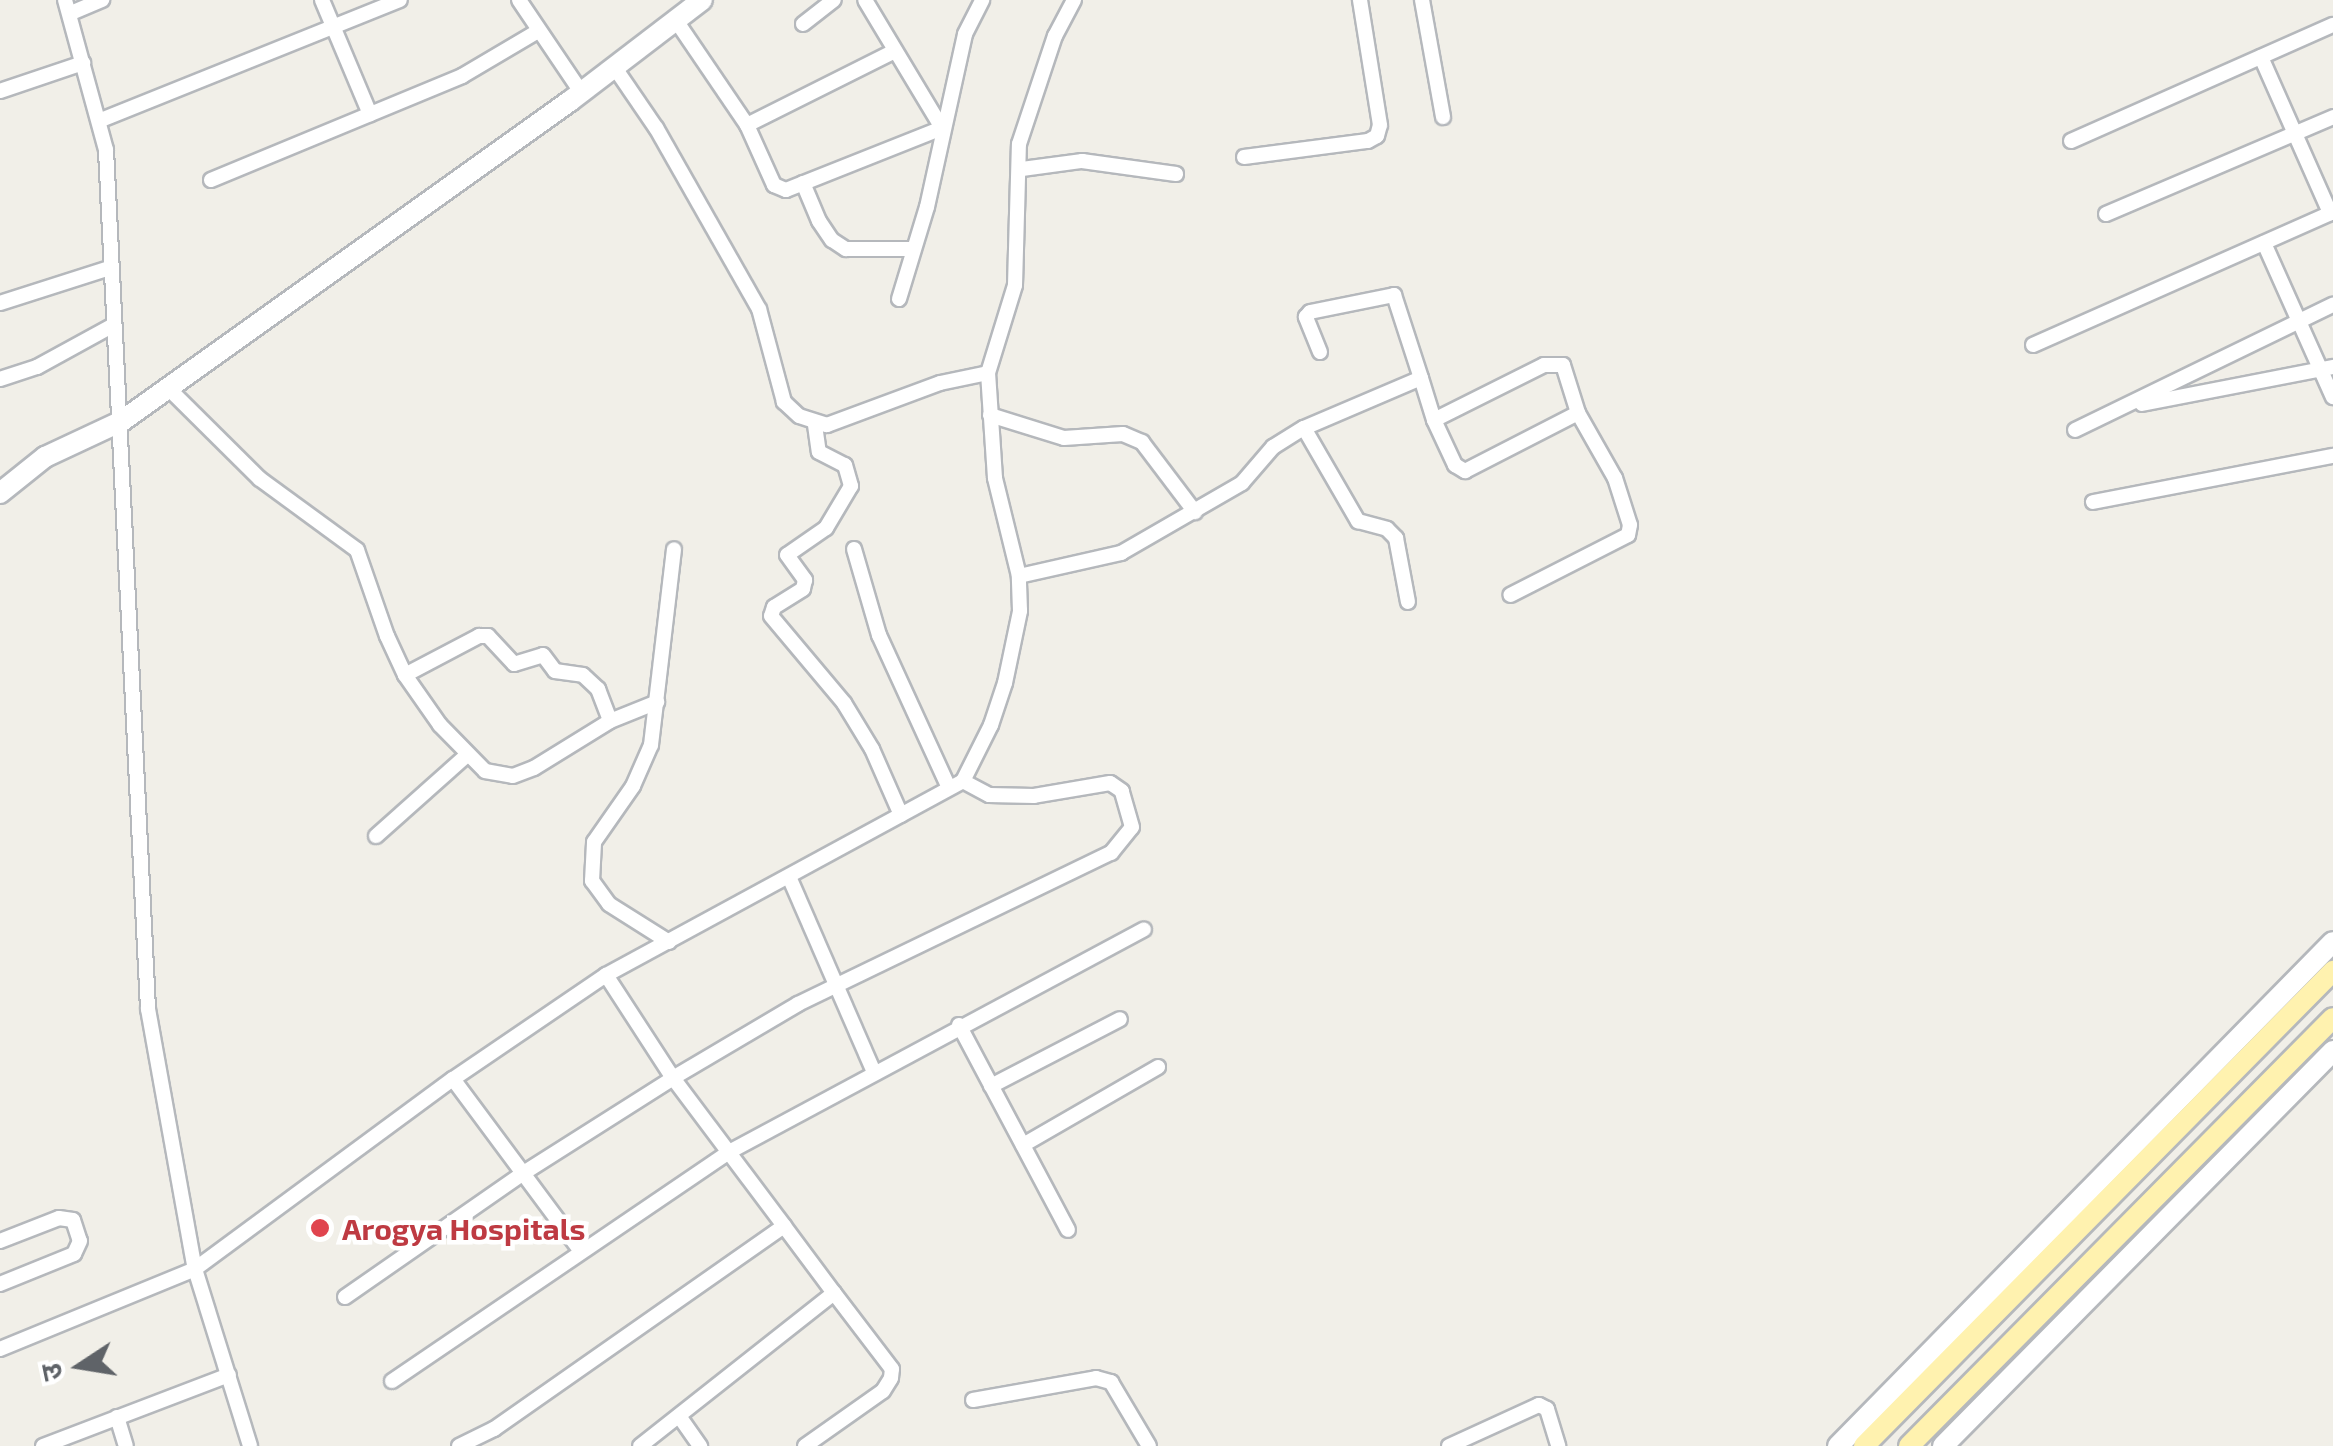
<!DOCTYPE html>
<html>
<head>
<meta charset="utf-8">
<style>
  body { margin:0 }
  #map { position:relative; width:2333px; height:1446px; overflow:hidden; background:#f1efe8; font-family:"Exo 2","Noto Sans Devanagari",sans-serif }
  div>[style] { position:absolute }
  .roads { filter:drop-shadow(2px 0 #b5b8bc) drop-shadow(-2px 0 #b5b8bc) drop-shadow(0 2px #b5b8bc) drop-shadow(0 -2px #b5b8bc) }
  .street>* { height:14px; margin:-7px; padding:0 7px; transform-origin:7px; border-radius:7px; background:#fff }
  .secondary>* { height:20px; margin:-10px; padding:0 10px; transform-origin:10px; border-radius:10px; background:#fff }
  .primary>* { height:20px; margin:-10px; padding:0 10px; transform-origin:10px; border-radius:10px; background:#fff2af }
  .dots>* { width:28px; height:28px; translate:-50% -50%; box-sizing:border-box; border:5px solid #fff; border-radius:50% }
  span { translate:-50% -50%; white-space:nowrap; text-align:center; line-height:1.15; -webkit-text-stroke:9px #fff; paint-order:stroke }
  .health-label { font-size:30px; color:#be3a42; font-weight:700 }
  .left { translate:0 -50%; text-align:left }
  .north { position:absolute; left:30px; top:1316px; width:100px; height:100px; -webkit-text-stroke:8px #fff; paint-order:stroke; rotate:258deg; font-size:28px; font-weight:700; line-height:40px; text-align:center; color:#5f6368 }
  .north::after { content:''; display:block; margin:auto; width:35px; height:45px; background:#5f6368; clip-path:polygon(50% 0,100% 100%,50% 72%,0 100%) }
</style>
</head>
<body>
<div id="map">
  <div class="roads">
    <div class="street">
      <div style="left:65px;top:0;width:156px;rotate:74.7deg"></div>
      <div style="left:106px;top:150px;width:860px;rotate:87.2deg"></div>
      <div style="left:148px;top:1009px;width:264px;rotate:79.8deg"></div>
      <div style="left:195px;top:1269px;width:185px;rotate:72.7deg"></div>
      <div style="left:322px;top:0;width:124px;rotate:67.2deg"></div>
      <div style="left:519px;top:0;width:111px;rotate:56deg"></div>
      <div style="left:1422px;top:0;width:119px;rotate:79.8deg"></div>
      <div style="left:71px;top:13px;width:34px;rotate:-23deg"></div>
      <div style="left:677px;top:22px;width:125px;rotate:55.8deg"></div>
      <div style="left:747px;top:125px;width:66px;rotate:65.8deg"></div>
      <div style="left:774px;top:185px;width:13px;rotate:23deg"></div>
      <div style="left:786px;top:190px;width:168px;rotate:-21.7deg"></div>
      <div style="left:942px;top:128px;width:149px;rotate:-121deg"></div>
      <div style="left:803px;top:24px;width:39px;rotate:-38deg"></div>
      <div style="left:2261px;top:57px;width:171px;rotate:66.1deg"></div>
      <div style="left:0;top:91px;width:88px;rotate:-18.6deg"></div>
      <div style="left:101px;top:120px;width:322px;rotate:-21.9deg"></div>
      <div style="left:747px;top:125px;width:165px;rotate:-26.6deg"></div>
      <div style="left:2071px;top:141px;width:287px;rotate:-23.9deg"></div>
      <div style="left:1244px;top:157px;width:125px;rotate:-7.4deg"></div>
      <div style="left:1368px;top:141px;width:10px;rotate:-29deg"></div>
      <div style="left:1377px;top:136px;width:11px;rotate:-75deg"></div>
      <div style="left:1380px;top:125px;width:127px;rotate:-99.1deg"></div>
      <div style="left:1022px;top:169px;width:61px;rotate:-7.6deg"></div>
      <div style="left:1082px;top:161px;width:95px;rotate:7.9deg"></div>
      <div style="left:211px;top:180px;width:272px;rotate:-22.5deg"></div>
      <div style="left:462px;top:76px;width:88px;rotate:-30.6deg"></div>
      <div style="left:803px;top:183px;width:41px;rotate:67.2deg"></div>
      <div style="left:819px;top:221px;width:23px;rotate:56deg"></div>
      <div style="left:832px;top:240px;width:17px;rotate:33deg"></div>
      <div style="left:846px;top:249px;width:67px"></div>
      <div style="left:2106px;top:214px;width:247px;rotate:-23.1deg"></div>
      <div style="left:2264px;top:243px;width:169px;rotate:65.9deg"></div>
      <div style="left:899px;top:299px;width:96px;rotate:-73.1deg"></div>
      <div style="left:927px;top:207px;width:177px;rotate:-77.6deg"></div>
      <div style="left:965px;top:34px;width:38px;rotate:-63deg"></div>
      <div style="left:0;top:303px;width:115px;rotate:-17.7deg"></div>
      <div style="left:2033px;top:345px;width:328px;rotate:-23.9deg"></div>
      <div style="left:1320px;top:352px;width:38px;rotate:-112deg"></div>
      <div style="left:1306px;top:317px;width:6px;rotate:-51deg"></div>
      <div style="left:1310px;top:312px;width:86px;rotate:-11.4deg"></div>
      <div style="left:1394px;top:295px;width:87px;rotate:72deg"></div>
      <div style="left:988px;top:373px;width:92px;rotate:-72.9deg"></div>
      <div style="left:1015px;top:285px;width:141px;rotate:-88.4deg"></div>
      <div style="left:1019px;top:144px;width:114px;rotate:-71.6deg"></div>
      <div style="left:1055px;top:36px;width:41px;rotate:-62.2deg"></div>
      <div style="left:0;top:379px;width:39px;rotate:-18deg"></div>
      <div style="left:37px;top:367px;width:85px;rotate:-28.7deg"></div>
      <div style="left:168px;top:388px;width:129px;rotate:44.7deg"></div>
      <div style="left:260px;top:479px;width:120px;rotate:36.2deg"></div>
      <div style="left:357px;top:550px;width:91px;rotate:70.8deg"></div>
      <div style="left:387px;top:636px;width:43px;rotate:65.2deg"></div>
      <div style="left:405px;top:675px;width:61px;rotate:55deg"></div>
      <div style="left:440px;top:725px;width:64px;rotate:45.6deg"></div>
      <div style="left:485px;top:771px;width:28px;rotate:10deg"></div>
      <div style="left:513px;top:776px;width:22px;rotate:-21deg"></div>
      <div style="left:534px;top:768px;width:89px;rotate:-31.7deg"></div>
      <div style="left:610px;top:721px;width:51px;rotate:-22deg"></div>
      <div style="left:2142px;top:404px;width:195px;rotate:-11deg"></div>
      <div style="left:990px;top:415px;width:77px;rotate:17.3deg"></div>
      <div style="left:1064px;top:438px;width:59px;rotate:-3.9deg"></div>
      <div style="left:1123px;top:434px;width:21px;rotate:23deg"></div>
      <div style="left:1142px;top:442px;width:88px;rotate:52.9deg"></div>
      <div style="left:1434px;top:420px;width:50px;rotate:65deg"></div>
      <div style="left:1455px;top:465px;width:12px;rotate:31deg"></div>
      <div style="left:1465px;top:471px;width:127px;rotate:-27.2deg"></div>
      <div style="left:815px;top:425px;width:27px;rotate:82deg"></div>
      <div style="left:819px;top:452px;width:29px;rotate:27deg"></div>
      <div style="left:845px;top:465px;width:22px;rotate:74deg"></div>
      <div style="left:851px;top:486px;width:49px;rotate:120.8deg"></div>
      <div style="left:826px;top:528px;width:47px;rotate:145.3deg"></div>
      <div style="left:787px;top:555px;width:31px;rotate:54deg"></div>
      <div style="left:805px;top:580px;width:9px;rotate:103deg"></div>
      <div style="left:803px;top:589px;width:34px;rotate:148deg"></div>
      <div style="left:774px;top:607px;width:9px;rotate:108deg"></div>
      <div style="left:771px;top:616px;width:114px;rotate:50deg"></div>
      <div style="left:844px;top:703px;width:54px;rotate:58.7deg"></div>
      <div style="left:872px;top:749px;width:72px;rotate:66.3deg"></div>
      <div style="left:1304px;top:428px;width:108px;rotate:59.9deg"></div>
      <div style="left:1358px;top:521px;width:30px;rotate:15deg"></div>
      <div style="left:1387px;top:529px;width:13px;rotate:45deg"></div>
      <div style="left:1396px;top:538px;width:65px;rotate:79.4deg"></div>
      <div style="left:2075px;top:430px;width:287px;rotate:-25.9deg"></div>
      <div style="left:2093px;top:502px;width:244px;rotate:-10.9deg"></div>
      <div style="left:854px;top:549px;width:90px;rotate:73.8deg"></div>
      <div style="left:879px;top:635px;width:168px;rotate:65.4deg"></div>
      <div style="left:1019px;top:576px;width:105px;rotate:-12.7deg"></div>
      <div style="left:1121px;top:553px;width:140px;rotate:-30deg"></div>
      <div style="left:1242px;top:483px;width:48px;rotate:-49.3deg"></div>
      <div style="left:1273px;top:447px;width:36px;rotate:-32deg"></div>
      <div style="left:1304px;top:428px;width:127px;rotate:-23.1deg"></div>
      <div style="left:1421px;top:378px;width:44px;rotate:72.8deg"></div>
      <div style="left:1434px;top:420px;width:123px;rotate:-26.6deg"></div>
      <div style="left:1544px;top:365px;width:19px"></div>
      <div style="left:1563px;top:365px;width:50px;rotate:72.6deg"></div>
      <div style="left:1578px;top:413px;width:75px;rotate:60.4deg"></div>
      <div style="left:1615px;top:478px;width:49px;rotate:72.3deg"></div>
      <div style="left:1630px;top:525px;width:10px;rotate:101deg"></div>
      <div style="left:1628px;top:535px;width:132px;rotate:153deg"></div>
      <div style="left:405px;top:675px;width:84px;rotate:-27.8deg"></div>
      <div style="left:479px;top:636px;width:9px"></div>
      <div style="left:488px;top:636px;width:38px;rotate:47deg"></div>
      <div style="left:514px;top:664px;width:30px;rotate:-17deg"></div>
      <div style="left:543px;top:655px;width:20px;rotate:53deg"></div>
      <div style="left:555px;top:671px;width:28px;rotate:8deg"></div>
      <div style="left:583px;top:675px;width:21px;rotate:43deg"></div>
      <div style="left:598px;top:689px;width:34px;rotate:69deg"></div>
      <div style="left:376px;top:836px;width:122px;rotate:-41.7deg"></div>
      <div style="left:790px;top:879px;width:210px;rotate:66.5deg"></div>
      <div style="left:669px;top:942px;width:71px;rotate:-147.7deg"></div>
      <div style="left:609px;top:904px;width:29px;rotate:-126deg"></div>
      <div style="left:592px;top:881px;width:39px;rotate:-87deg"></div>
      <div style="left:594px;top:842px;width:68px;rotate:-55.1deg"></div>
      <div style="left:633px;top:786px;width:45px;rotate:-66.3deg"></div>
      <div style="left:651px;top:745px;width:197px;rotate:-83.3deg"></div>
      <div style="left:606px;top:975px;width:123px;rotate:57deg"></div>
      <div style="left:673px;top:1078px;width:185px;rotate:53.1deg"></div>
      <div style="left:959px;top:1025px;width:232px;rotate:62deg"></div>
      <div style="left:453px;top:1079px;width:213px;rotate:53.4deg"></div>
      <div style="left:991px;top:1086px;width:145px;rotate:-27.4deg"></div>
      <div style="left:1023px;top:1145px;width:156px;rotate:-30deg"></div>
      <div style="left:0;top:1241px;width:63px;rotate:-21.3deg"></div>
      <div style="left:59px;top:1218px;width:14px;rotate:8deg"></div>
      <div style="left:73px;top:1220px;width:22px;rotate:72deg"></div>
      <div style="left:80px;top:1241px;width:14px;rotate:115deg"></div>
      <div style="left:74px;top:1254px;width:80px;rotate:157.9deg"></div>
      <div style="left:345px;top:1297px;width:216px;rotate:-34.8deg"></div>
      <div style="left:522px;top:1174px;width:179px;rotate:-32.4deg"></div>
      <div style="left:673px;top:1078px;width:145px;rotate:-30.6deg"></div>
      <div style="left:798px;top:1004px;width:348px;rotate:-25.8deg"></div>
      <div style="left:1111px;top:853px;width:33px;rotate:-51deg"></div>
      <div style="left:1132px;top:827px;width:37px;rotate:-106deg"></div>
      <div style="left:1122px;top:791px;width:14px;rotate:-146deg"></div>
      <div style="left:1110px;top:783px;width:77px;rotate:170.3deg"></div>
      <div style="left:1034px;top:796px;width:45px;rotate:-178.7deg"></div>
      <div style="left:989px;top:795px;width:30px;rotate:-152deg"></div>
      <div style="left:0;top:1349px;width:211px;rotate:-22.3deg"></div>
      <div style="left:195px;top:1269px;width:320px;rotate:-36.4deg"></div>
      <div style="left:453px;top:1079px;width:185px;rotate:-34.2deg"></div>
      <div style="left:606px;top:975px;width:406px;rotate:-28.5deg"></div>
      <div style="left:963px;top:781px;width:63px;rotate:-63.4deg"></div>
      <div style="left:991px;top:725px;width:44px;rotate:-71.6deg"></div>
      <div style="left:1005px;top:683px;width:74px;rotate:-78.2deg"></div>
      <div style="left:1020px;top:611px;width:35px;rotate:-92deg"></div>
      <div style="left:1019px;top:576px;width:101px;rotate:-103.8deg"></div>
      <div style="left:995px;top:478px;width:105px;rotate:-93.8deg"></div>
      <div style="left:988px;top:373px;width:49px;rotate:168.2deg"></div>
      <div style="left:940px;top:383px;width:121px;rotate:159.6deg"></div>
      <div style="left:827px;top:425px;width:29px;rotate:-162deg"></div>
      <div style="left:799px;top:416px;width:21px;rotate:-137deg"></div>
      <div style="left:784px;top:402px;width:96px;rotate:-105deg"></div>
      <div style="left:759px;top:309px;width:208px;rotate:-119.6deg"></div>
      <div style="left:656px;top:128px;width:76px;rotate:-124.3deg"></div>
      <div style="left:392px;top:1381px;width:405px;rotate:-34.2deg"></div>
      <div style="left:727px;top:1153px;width:473px;rotate:-28.2deg"></div>
      <div style="left:973px;top:1400px;width:125px;rotate:-10.1deg"></div>
      <div style="left:1096px;top:1378px;width:16px;rotate:15deg"></div>
      <div style="left:1111px;top:1382px;width:74px;rotate:59.3deg"></div>
      <div style="left:679px;top:1416px;width:37px;rotate:55deg"></div>
      <div style="left:117px;top:1417px;width:30px;rotate:73deg"></div>
      <div style="left:43px;top:1446px;width:199px;rotate:-20.9deg"></div>
      <div style="left:459px;top:1446px;width:39px;rotate:-26deg"></div>
      <div style="left:494px;top:1429px;width:354px;rotate:-35deg"></div>
      <div style="left:784px;top:1226px;width:84px;rotate:53.3deg"></div>
      <div style="left:834px;top:1293px;width:247px;rotate:141.7deg"></div>
      <div style="left:805px;top:1446px;width:95px;rotate:-35.2deg"></div>
      <div style="left:883px;top:1391px;width:15px;rotate:-58deg"></div>
      <div style="left:891px;top:1378px;width:9px;rotate:-84deg"></div>
      <div style="left:892px;top:1369px;width:96px;rotate:-127.3deg"></div>
      <div style="left:1449px;top:1446px;width:99px;rotate:-24.5deg"></div>
      <div style="left:1539px;top:1405px;width:9px;rotate:27deg"></div>
      <div style="left:1547px;top:1409px;width:39px;rotate:73deg"></div>
    </div>
    <div class="secondary">
      <div style="left:0;top:493px;width:58px;rotate:-38.7deg"></div>
      <div style="left:45px;top:457px;width:85px;rotate:-25.1deg"></div>
      <div style="left:122px;top:421px;width:551px;rotate:-35.54deg"></div>
      <div style="left:570px;top:101px;width:166px;rotate:-37.4deg"></div>
      <div style="left:1838px;top:1446px;width:706px;rotate:-45.52deg"></div>
      <div style="left:1943px;top:1446px;width:555px;rotate:-45.36deg"></div>
    </div>
    <div class="primary">
      <div style="left:1864px;top:1446px;width:668px;rotate:-45.36deg"></div>
      <div style="left:1909px;top:1446px;width:602px;rotate:-45.27deg"></div>
    </div>
  </div>
  <div class="dots">
    <div style="left:320px;top:1228px;background:#e0444e"></div>
  </div>
  <div class="health-label">
    <span class="left" style="left:342px;top:1228px">Arogya Hospitals</span>
  </div>
  <div class="north">उ</div>
</div>
</body>
</html>
